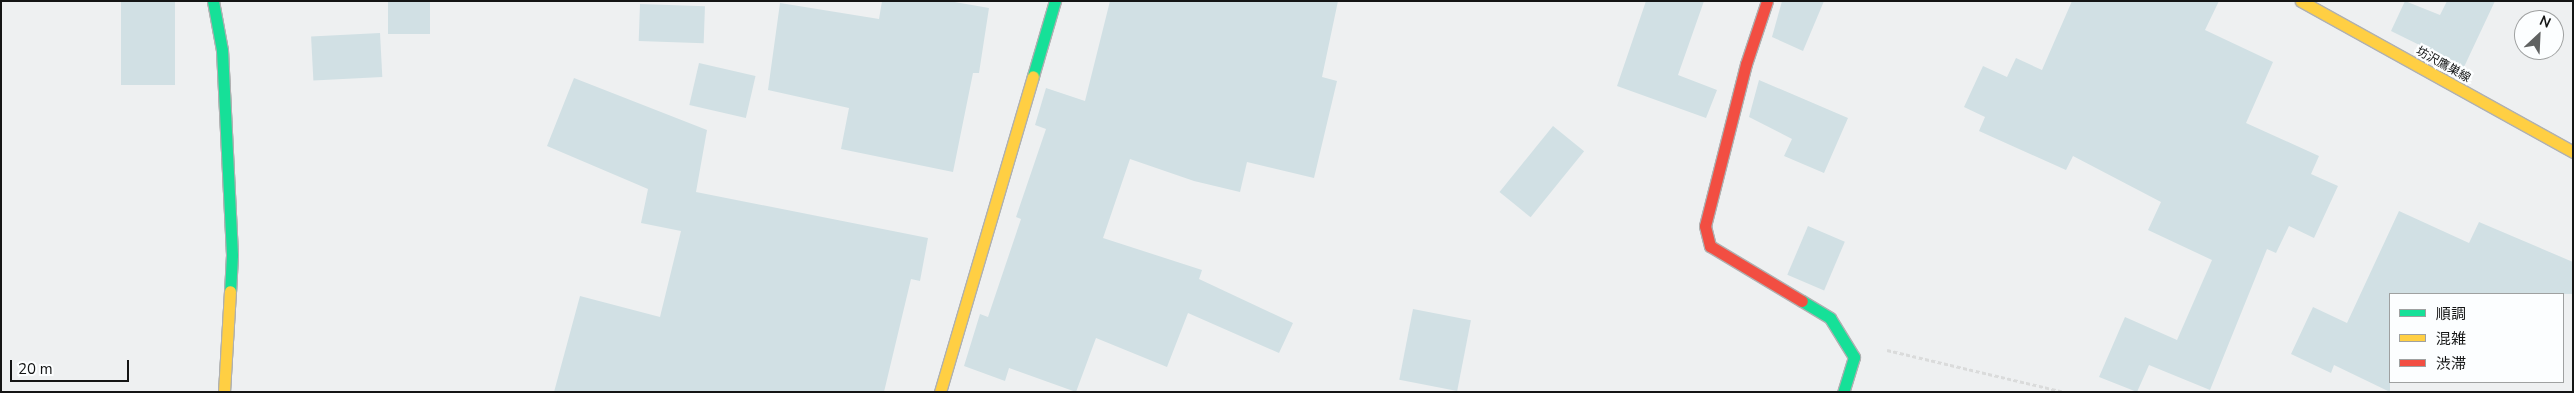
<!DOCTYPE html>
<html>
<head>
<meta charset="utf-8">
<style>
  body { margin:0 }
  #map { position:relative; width:2574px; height:393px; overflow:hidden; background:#eef0f1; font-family:"Nunito Sans","Noto Sans JP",sans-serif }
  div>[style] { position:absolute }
  .building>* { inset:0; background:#d1e0e4; transform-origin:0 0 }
  .path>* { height:3px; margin-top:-1.5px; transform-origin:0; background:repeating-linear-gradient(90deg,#dadbdb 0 4px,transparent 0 6.5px) }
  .roads { filter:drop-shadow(1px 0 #afb0b1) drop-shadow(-1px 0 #afb0b1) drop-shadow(0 1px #afb0b1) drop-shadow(0 -1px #afb0b1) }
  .fast>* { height:11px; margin:-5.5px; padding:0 5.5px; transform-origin:5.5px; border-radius:5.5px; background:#16e098 }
  .slow>* { height:11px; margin:-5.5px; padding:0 5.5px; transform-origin:5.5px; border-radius:5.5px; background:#ffcf43 }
  .jam>* { height:11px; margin:-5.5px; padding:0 5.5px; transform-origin:5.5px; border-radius:5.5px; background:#f24e42 }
  span { translate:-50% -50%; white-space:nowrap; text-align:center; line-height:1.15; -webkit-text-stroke:4.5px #fcfeff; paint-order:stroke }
  .street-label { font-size:12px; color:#141515 }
  .frame { position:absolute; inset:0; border:2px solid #141515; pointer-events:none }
  .legend { position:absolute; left:2389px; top:293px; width:175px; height:90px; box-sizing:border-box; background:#fcfeff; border:1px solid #9fa1a1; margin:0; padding:6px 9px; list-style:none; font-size:15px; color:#141515 }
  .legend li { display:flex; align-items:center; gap:10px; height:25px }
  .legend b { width:25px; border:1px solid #9fa1a1 }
  .north { position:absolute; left:2514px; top:10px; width:50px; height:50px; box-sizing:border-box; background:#fcfeff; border:1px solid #9fa1a1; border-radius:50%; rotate:25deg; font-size:14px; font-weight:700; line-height:20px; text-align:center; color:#141515 }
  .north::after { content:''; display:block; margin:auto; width:18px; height:22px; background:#606262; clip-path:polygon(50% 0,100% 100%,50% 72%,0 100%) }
  .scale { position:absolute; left:10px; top:360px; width:119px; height:22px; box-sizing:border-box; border:2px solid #141515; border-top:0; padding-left:6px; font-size:15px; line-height:18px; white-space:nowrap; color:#141515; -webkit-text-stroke:4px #fcfeff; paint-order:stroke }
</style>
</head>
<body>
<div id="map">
  <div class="building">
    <div style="left:121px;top:1px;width:54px;height:84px"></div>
    <div style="left:388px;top:1px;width:42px;height:33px"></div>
    <div style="clip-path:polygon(882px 1px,949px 1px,989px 8px,979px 73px,973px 73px,953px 172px,841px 149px,849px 108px,768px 90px,780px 3px,879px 19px)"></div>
    <div style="clip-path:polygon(1110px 1px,1338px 1px,1322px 77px,1337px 81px,1314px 178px,1247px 162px,1240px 192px,1194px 181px,1130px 159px,1103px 238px,1202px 270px,1199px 279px,1293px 323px,1279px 353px,1188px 313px,1167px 367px,1096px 338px,1076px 392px,1009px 368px,1005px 381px,964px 366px,980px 314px,988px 317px,1021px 219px,1016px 217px,1046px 129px,1035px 125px,1046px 88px,1085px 101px)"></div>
    <div style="clip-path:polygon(1646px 1px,1704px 1px,1678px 75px,1717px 90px,1706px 118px,1617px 86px)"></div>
    <div style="clip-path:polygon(1782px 1px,1824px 1px,1803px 51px,1772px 37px)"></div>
    <div style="clip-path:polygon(2072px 1px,2219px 1px,2205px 30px,2273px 62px,2246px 123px,2319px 156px,2311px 174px,2338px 186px,2314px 238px,2289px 226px,2276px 253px,2267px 249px,2210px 390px,2149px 365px,2137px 392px,2099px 377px,2125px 317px,2177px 340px,2212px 260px,2148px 230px,2161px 202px,2073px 156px,2066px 170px,1979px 131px,1985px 117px,1964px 107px,1983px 66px,2007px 77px,2016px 58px,2042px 70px)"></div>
    <div style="clip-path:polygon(2405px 1px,2440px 15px,2447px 1px,2495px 1px,2464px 67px,2391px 31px)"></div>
    <div style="left:640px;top:4px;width:65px;height:37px;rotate:2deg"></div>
    <div style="left:380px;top:33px;width:44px;height:69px;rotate:87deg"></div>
    <div style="left:699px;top:63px;width:58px;height:43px;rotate:13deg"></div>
    <div style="clip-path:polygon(574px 78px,707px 130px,696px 192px,928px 238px,920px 281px,911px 279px,884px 392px,554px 392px,580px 296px,660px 317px,681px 231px,641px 223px,648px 189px,547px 146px)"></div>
    <div style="clip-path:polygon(1759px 80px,1848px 118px,1824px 173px,1784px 156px,1792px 139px,1749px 117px)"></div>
    <div style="left:1553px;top:126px;width:40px;height:85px;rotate:39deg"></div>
    <div style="clip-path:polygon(2399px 211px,2469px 243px,2479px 222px,2573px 262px,2573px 294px,2390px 294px,2390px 392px,2334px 365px,2331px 373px,2291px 354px,2313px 307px,2347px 323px)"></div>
    <div style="left:1808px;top:226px;width:40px;height:53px;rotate:23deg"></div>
    <div style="left:1413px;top:309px;width:59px;height:72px;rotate:11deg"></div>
  </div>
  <div class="path">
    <div style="left:1887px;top:350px;width:182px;rotate:13.3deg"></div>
  </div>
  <div class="roads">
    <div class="fast">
      <div style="left:213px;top:1px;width:50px;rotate:79.6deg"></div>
      <div style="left:222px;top:50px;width:205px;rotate:87.2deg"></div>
      <div style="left:232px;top:255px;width:36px;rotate:93deg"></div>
      <div style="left:1033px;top:76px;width:78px;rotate:-73.7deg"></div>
      <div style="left:1802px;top:301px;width:33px;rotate:31deg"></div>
      <div style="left:1830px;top:318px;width:46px;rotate:58.4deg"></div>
      <div style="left:1854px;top:357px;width:37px;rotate:107deg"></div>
    </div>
    <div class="slow">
      <div style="left:2301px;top:1px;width:311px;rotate:29deg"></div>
      <div style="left:224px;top:392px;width:101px;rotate:-86.6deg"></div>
      <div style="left:940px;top:392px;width:329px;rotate:-73.6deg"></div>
    </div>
    <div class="jam">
      <div style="left:1767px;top:1px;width:66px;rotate:108.4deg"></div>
      <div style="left:1746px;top:64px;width:167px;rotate:104.2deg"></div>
      <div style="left:1705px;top:226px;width:21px;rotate:76deg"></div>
      <div style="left:1710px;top:246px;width:107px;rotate:30.9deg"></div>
    </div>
  </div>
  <div class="street-label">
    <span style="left:2443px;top:65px;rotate:29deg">坊沢鷹巣線</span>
  </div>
  <div class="frame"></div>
  <ul class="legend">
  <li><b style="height:6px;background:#16e098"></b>順調</li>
  <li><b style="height:6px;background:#ffcf43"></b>混雑</li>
  <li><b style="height:6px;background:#f24e42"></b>渋滞</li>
  </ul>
  <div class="north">N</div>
  <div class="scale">20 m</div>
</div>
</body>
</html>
